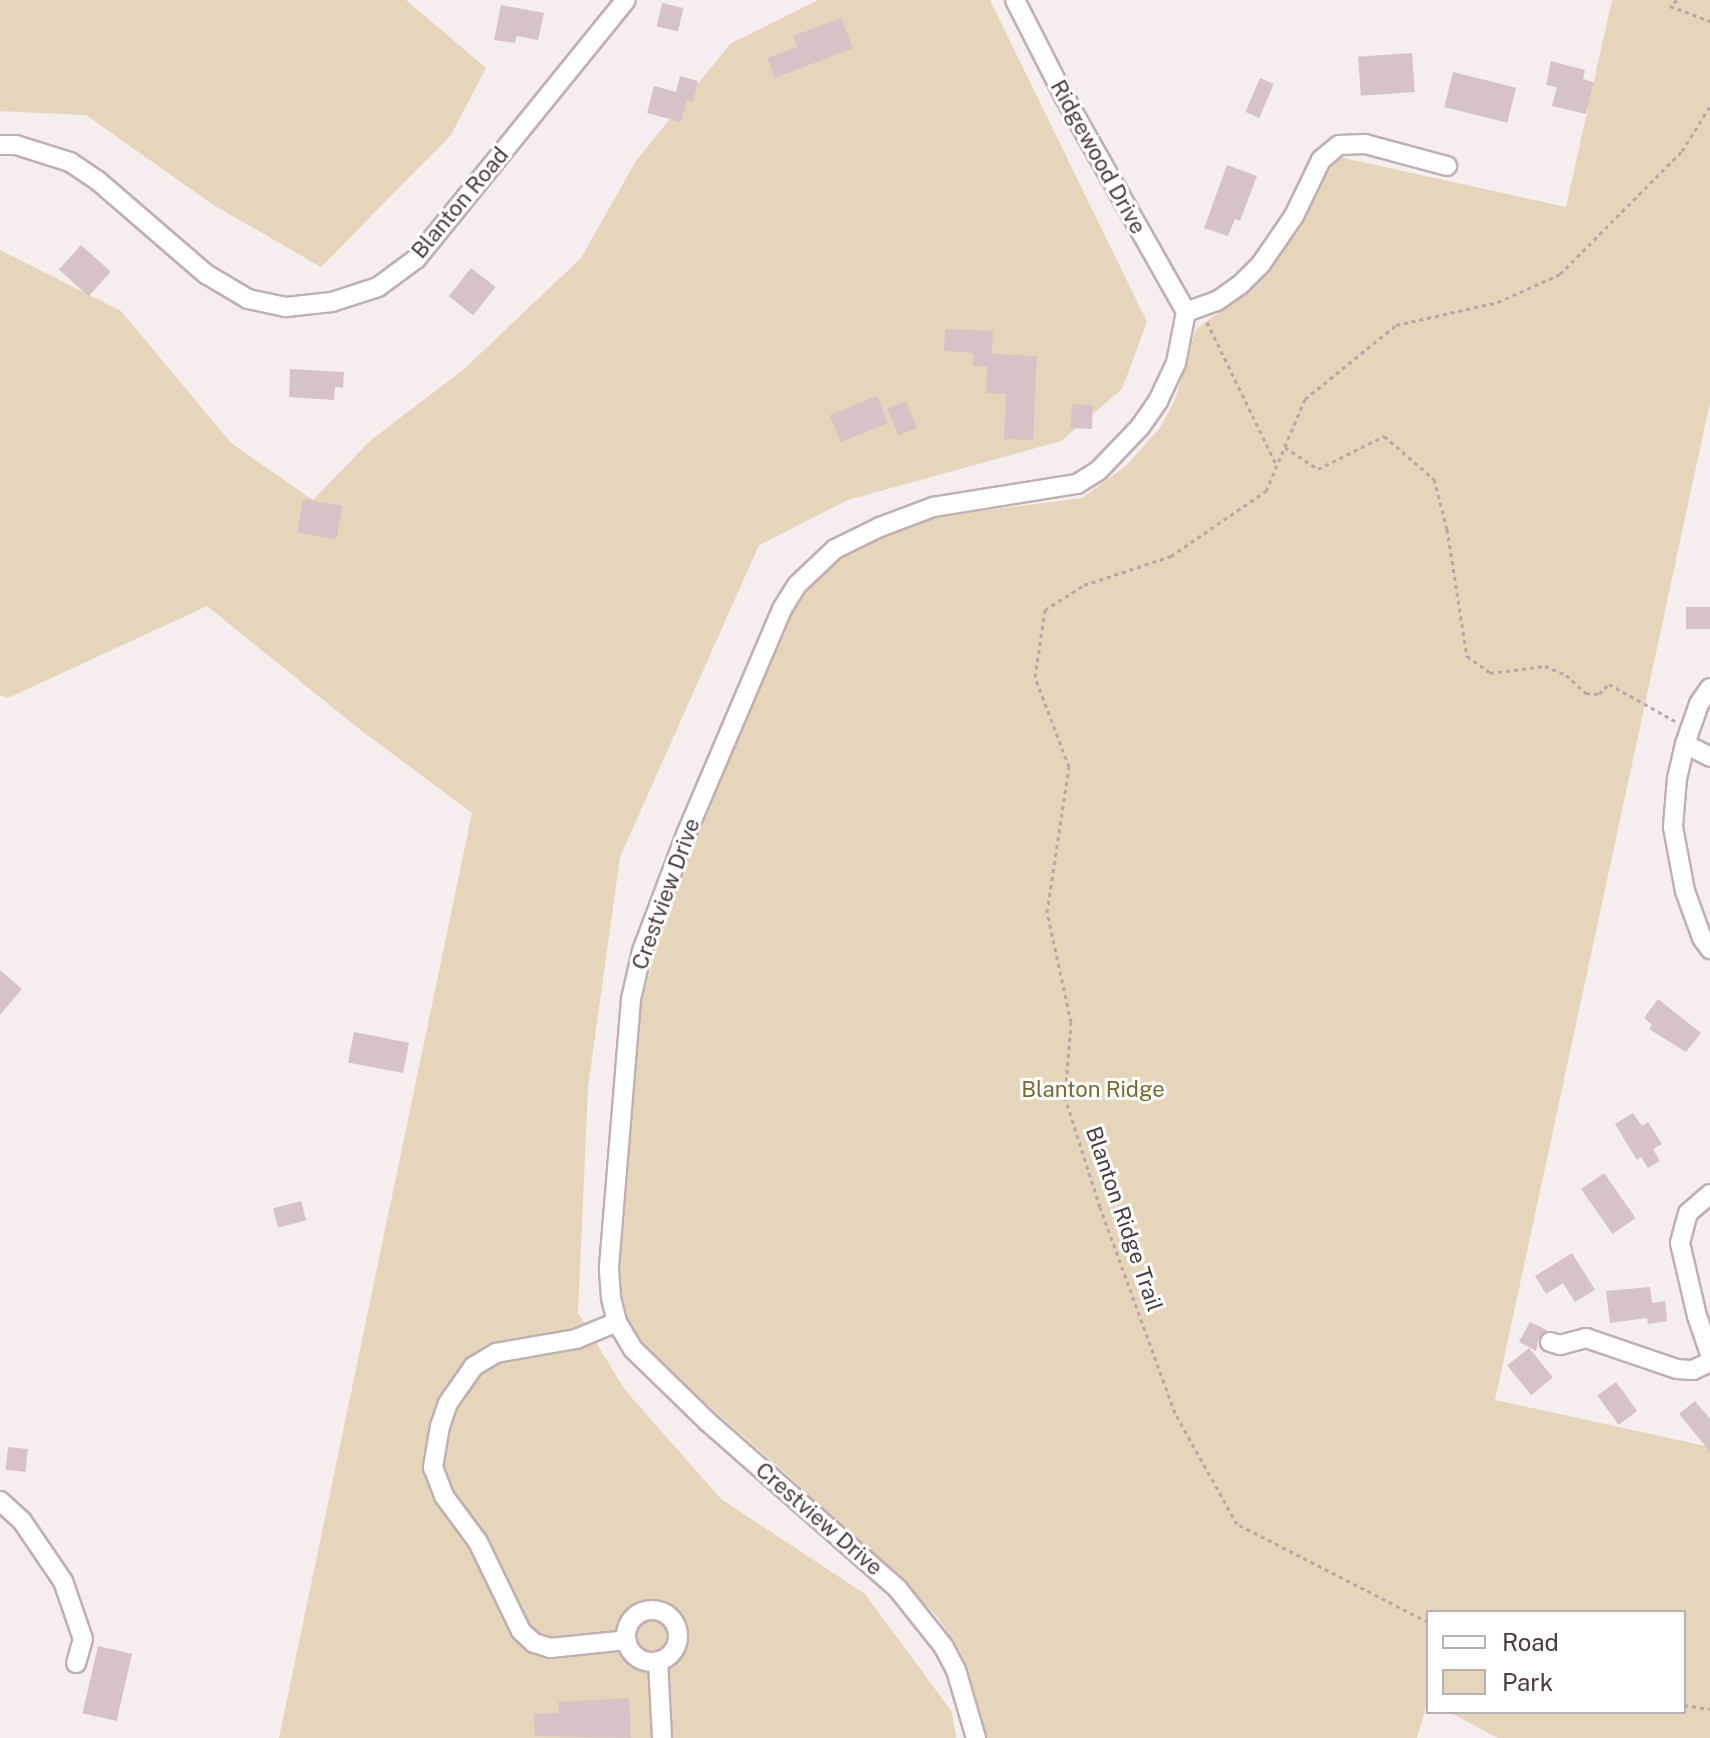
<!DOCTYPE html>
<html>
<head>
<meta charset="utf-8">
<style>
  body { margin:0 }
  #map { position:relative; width:1710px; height:1738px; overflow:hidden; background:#f5edee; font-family:"Public Sans",sans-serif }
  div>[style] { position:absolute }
  .green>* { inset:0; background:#e5d5ba }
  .building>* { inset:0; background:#d6c3c7; transform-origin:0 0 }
  .path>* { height:3px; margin-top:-1.5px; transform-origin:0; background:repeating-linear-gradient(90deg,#c0a3a7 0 4px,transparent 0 8px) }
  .roads { filter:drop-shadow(2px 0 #c0b0b2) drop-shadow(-2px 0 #c0b0b2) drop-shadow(0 2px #c0b0b2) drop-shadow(0 -2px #c0b0b2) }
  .minor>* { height:18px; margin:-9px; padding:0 9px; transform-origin:9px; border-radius:9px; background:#fff }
  .minor>.ring { margin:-9px; padding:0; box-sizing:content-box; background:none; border:18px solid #fff; border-radius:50% }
  span { translate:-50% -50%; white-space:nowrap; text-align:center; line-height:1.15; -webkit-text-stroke:6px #fff; paint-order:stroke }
  .street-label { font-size:22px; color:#493b3e }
  .park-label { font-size:22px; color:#766a32 }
  .legend { position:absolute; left:1426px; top:1610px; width:260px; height:104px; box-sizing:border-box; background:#fff; border:2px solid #b6b1b2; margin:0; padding:10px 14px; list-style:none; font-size:24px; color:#493b3e }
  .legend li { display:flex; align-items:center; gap:16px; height:40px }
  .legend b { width:40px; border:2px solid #b6b1b2 }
</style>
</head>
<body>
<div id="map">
  <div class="green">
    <div style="clip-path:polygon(0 0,406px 0,486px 68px,451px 135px,321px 267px,212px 204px,86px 115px,0 111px)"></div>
    <div style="clip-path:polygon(818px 0,990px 0,1147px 322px,1122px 389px,1061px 441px,848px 500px,759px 545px,620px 857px,588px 1087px,578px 1313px,625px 1390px,721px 1499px,865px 1594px,952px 1712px,956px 1738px,279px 1738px,472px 813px,363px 732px,207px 606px,8px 698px,0 695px,0 250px,121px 311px,231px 443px,313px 500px,371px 440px,463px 370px,581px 258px,636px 161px,730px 44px)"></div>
    <div style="clip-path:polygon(1612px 0,1710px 0,1710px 402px,1495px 1400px,1710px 1447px,1710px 1738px,1498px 1738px,1449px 1712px,1684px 1712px,1684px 1612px,1428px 1612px,1428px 1701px,1417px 1738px,986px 1738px,962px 1655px,937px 1616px,791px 1478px,661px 1364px,634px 1336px,623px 1316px,618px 1253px,638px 1013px,667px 912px,787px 620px,803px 591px,857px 547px,885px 534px,942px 516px,1082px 498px,1127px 465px,1160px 428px,1175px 400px,1196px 329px,1232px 303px,1286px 246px,1304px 217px,1322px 170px,1335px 156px,1566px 207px)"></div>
  </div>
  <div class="building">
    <div style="left:662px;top:3px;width:22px;height:24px;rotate:13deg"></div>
    <div style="clip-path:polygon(501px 5px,544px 13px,538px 40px,517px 36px,515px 43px,494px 40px)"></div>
    <div style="clip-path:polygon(841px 18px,853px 48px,775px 78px,767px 58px,797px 47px,793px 36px)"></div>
    <div style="left:1412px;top:53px;width:39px;height:54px;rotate:86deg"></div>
    <div style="clip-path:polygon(1551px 61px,1585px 70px,1583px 79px,1594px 82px,1586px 114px,1552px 106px,1557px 87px,1546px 85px)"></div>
    <div style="left:1453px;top:72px;width:65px;height:36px;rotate:14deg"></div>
    <div style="clip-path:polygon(680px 76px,698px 81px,693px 102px,687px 100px,681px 122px,647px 113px,654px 86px,676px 92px)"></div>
    <div style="left:1260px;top:78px;width:15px;height:37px;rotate:23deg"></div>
    <div style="clip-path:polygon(1227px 165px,1257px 176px,1240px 221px,1235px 219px,1228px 236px,1204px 228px)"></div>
    <div style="left:81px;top:245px;width:40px;height:33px;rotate:42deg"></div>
    <div style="left:471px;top:268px;width:31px;height:36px;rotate:38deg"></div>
    <div style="clip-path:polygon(945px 329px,993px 331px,992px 354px,1037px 356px,1033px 440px,1004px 439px,1006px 394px,986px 393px,987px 366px,973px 366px,973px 353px,944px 351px)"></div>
    <div style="clip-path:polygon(290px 369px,344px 372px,343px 388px,335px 387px,334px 400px,289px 397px)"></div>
    <div style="left:877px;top:396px;width:29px;height:51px;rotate:68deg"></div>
    <div style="left:906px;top:401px;width:29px;height:20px;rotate:68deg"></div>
    <div style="left:1072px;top:404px;width:21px;height:24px;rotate:3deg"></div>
    <div style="left:303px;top:499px;width:40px;height:34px;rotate:10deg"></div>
    <div style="left:1686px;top:607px;width:24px;height:22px"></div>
    <div style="clip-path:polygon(0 970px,22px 989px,0 1015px)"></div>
    <div style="clip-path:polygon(1658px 999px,1701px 1033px,1686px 1052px,1649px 1029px,1652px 1025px,1644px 1018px)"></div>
    <div style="left:354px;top:1032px;width:56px;height:31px;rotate:11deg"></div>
    <div style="clip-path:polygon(1633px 1113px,1642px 1126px,1648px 1122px,1662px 1144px,1653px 1149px,1660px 1161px,1648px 1168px,1641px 1157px,1637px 1160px,1615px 1124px)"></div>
    <div style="left:1604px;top:1173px;width:55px;height:28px;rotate:55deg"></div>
    <div style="left:301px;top:1201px;width:20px;height:29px;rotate:75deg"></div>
    <div style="clip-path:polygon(1572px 1253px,1595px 1290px,1575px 1302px,1563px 1283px,1546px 1294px,1535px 1276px)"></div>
    <div style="clip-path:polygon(1650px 1287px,1652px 1303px,1665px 1301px,1667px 1321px,1648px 1324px,1647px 1318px,1610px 1323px,1606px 1291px)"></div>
    <div style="clip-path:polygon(1530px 1322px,1547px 1330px,1539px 1338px,1536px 1351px,1519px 1342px)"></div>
    <div style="left:1529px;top:1348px;width:38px;height:28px;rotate:51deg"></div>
    <div style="left:1616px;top:1382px;width:36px;height:23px;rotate:54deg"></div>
    <div style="clip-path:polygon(1695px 1401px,1710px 1419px,1710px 1452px,1679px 1414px)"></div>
    <div style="left:8px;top:1447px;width:20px;height:23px;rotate:6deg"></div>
    <div style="left:98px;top:1646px;width:35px;height:69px;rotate:13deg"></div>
    <div style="clip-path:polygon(629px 1698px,631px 1738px,535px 1736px,534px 1714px,559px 1713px,558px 1702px)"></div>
  </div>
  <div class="path">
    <div style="left:1677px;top:0;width:9px;rotate:139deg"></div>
    <div style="left:1670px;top:6px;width:43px;rotate:20.6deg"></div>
    <div style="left:1207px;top:322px;width:160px;rotate:64.1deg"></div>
    <div style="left:1285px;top:447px;width:40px;rotate:34deg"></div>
    <div style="left:1318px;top:469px;width:74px;rotate:-26.6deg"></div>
    <div style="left:1384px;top:436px;width:66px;rotate:40.7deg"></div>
    <div style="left:1434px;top:479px;width:52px;rotate:75.4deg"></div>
    <div style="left:1447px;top:529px;width:129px;rotate:81.1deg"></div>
    <div style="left:1467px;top:656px;width:29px;rotate:36deg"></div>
    <div style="left:1490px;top:673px;width:55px;rotate:-7.3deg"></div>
    <div style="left:1545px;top:666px;width:23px;rotate:23deg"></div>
    <div style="left:1566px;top:675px;width:27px;rotate:42deg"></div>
    <div style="left:1586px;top:693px;width:13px;rotate:4deg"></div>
    <div style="left:1599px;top:694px;width:14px;rotate:-45deg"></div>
    <div style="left:1609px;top:684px;width:76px;rotate:29.3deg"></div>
    <div style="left:1428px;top:1622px;width:215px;rotate:-152.8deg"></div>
    <div style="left:1237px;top:1524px;width:127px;rotate:-119.2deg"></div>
    <div style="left:1175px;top:1413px;width:219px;rotate:-110deg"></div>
    <div style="left:1100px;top:1207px;width:115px;rotate:-107.7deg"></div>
    <div style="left:1065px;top:1097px;width:75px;rotate:-85.4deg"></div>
    <div style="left:1071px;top:1022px;width:113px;rotate:-102.3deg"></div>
    <div style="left:1047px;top:912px;width:147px;rotate:-81.4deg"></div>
    <div style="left:1069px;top:767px;width:96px;rotate:-110.7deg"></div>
    <div style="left:1035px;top:677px;width:68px;rotate:-81.5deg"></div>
    <div style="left:1045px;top:610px;width:46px;rotate:-32.7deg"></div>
    <div style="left:1084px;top:585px;width:92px;rotate:-18.4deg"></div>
    <div style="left:1171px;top:556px;width:115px;rotate:-34.4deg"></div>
    <div style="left:1266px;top:491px;width:100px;rotate:-67deg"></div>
    <div style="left:1305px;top:399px;width:117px;rotate:-39.1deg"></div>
    <div style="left:1396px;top:325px;width:105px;rotate:-12.7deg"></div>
    <div style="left:1498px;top:302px;width:68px;rotate:-24.3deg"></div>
    <div style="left:1560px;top:274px;width:173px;rotate:-45.2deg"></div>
    <div style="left:1682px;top:151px;width:53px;rotate:-58.1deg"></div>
    <div style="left:1684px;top:1705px;width:26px;rotate:9deg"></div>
  </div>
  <div class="roads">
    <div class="minor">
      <div style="left:1015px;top:0;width:108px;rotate:63deg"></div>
      <div style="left:1064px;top:96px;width:248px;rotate:60.5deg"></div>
      <div style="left:0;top:145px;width:16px"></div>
      <div style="left:16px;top:145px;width:57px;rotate:17.5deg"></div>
      <div style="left:70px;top:162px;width:32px;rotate:34deg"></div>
      <div style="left:97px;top:180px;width:144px;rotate:40.8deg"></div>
      <div style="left:206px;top:274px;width:49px;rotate:30.8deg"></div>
      <div style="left:248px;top:299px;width:39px;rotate:12deg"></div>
      <div style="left:286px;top:307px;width:46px;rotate:-6.2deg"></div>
      <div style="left:332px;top:302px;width:48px;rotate:-18.1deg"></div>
      <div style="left:378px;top:287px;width:47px;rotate:-36.4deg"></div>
      <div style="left:416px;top:259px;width:333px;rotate:-51deg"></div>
      <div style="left:1186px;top:312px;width:33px;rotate:-20deg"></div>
      <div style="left:1217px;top:301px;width:28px;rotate:-35deg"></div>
      <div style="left:1240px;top:285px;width:30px;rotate:-45deg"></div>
      <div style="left:1261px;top:264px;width:58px;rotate:-55.5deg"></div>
      <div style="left:1294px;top:216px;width:62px;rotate:-64.3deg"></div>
      <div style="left:1321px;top:160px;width:23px;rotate:-40deg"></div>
      <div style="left:1339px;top:145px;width:26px;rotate:-2deg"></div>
      <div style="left:1365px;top:144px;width:85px;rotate:15deg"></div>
      <div style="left:1710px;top:688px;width:19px;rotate:125deg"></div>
      <div style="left:1699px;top:704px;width:42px;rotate:109.3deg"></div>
      <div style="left:1685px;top:744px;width:35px;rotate:103deg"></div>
      <div style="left:1677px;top:778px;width:49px;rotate:94.7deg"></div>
      <div style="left:1673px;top:827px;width:65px;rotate:79.4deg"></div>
      <div style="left:1685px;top:891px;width:50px;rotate:70.1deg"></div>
      <div style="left:1702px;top:938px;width:14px;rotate:54deg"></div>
      <div style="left:1685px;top:744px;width:28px;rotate:27deg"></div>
      <div style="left:1710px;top:1194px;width:29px;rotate:139deg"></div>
      <div style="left:1688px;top:1213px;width:31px;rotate:105deg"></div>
      <div style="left:1680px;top:1243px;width:75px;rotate:76.9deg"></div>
      <div style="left:1697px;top:1316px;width:40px;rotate:71.1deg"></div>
      <div style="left:617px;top:1322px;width:44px;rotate:157.5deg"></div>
      <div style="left:576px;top:1339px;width:81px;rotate:170.1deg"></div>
      <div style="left:496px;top:1353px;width:26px;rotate:149deg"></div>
      <div style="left:474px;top:1366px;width:45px;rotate:125.1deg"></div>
      <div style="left:448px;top:1403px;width:24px;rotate:109deg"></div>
      <div style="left:440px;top:1426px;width:42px;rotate:99.7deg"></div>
      <div style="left:433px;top:1467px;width:31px;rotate:69deg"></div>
      <div style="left:444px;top:1496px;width:57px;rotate:53.5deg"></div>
      <div style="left:478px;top:1542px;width:99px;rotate:64.2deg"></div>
      <div style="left:521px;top:1631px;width:18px;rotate:43deg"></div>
      <div style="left:534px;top:1643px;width:17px;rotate:17deg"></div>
      <div style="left:550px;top:1648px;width:77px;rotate:-5.9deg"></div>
      <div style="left:1550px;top:1342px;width:10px;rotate:17deg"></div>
      <div style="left:1560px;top:1345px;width:27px;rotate:-15deg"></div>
      <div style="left:1586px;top:1338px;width:96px;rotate:18.8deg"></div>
      <div style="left:1677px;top:1369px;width:16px;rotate:4deg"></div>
      <div style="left:1693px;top:1370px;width:19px;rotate:-25deg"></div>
      <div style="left:0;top:1501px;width:30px;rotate:42deg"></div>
      <div style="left:22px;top:1521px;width:73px;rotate:55.7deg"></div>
      <div style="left:63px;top:1581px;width:61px;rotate:71deg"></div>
      <div style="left:83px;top:1639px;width:25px;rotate:106deg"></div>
      <div class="ring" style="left:626px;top:1610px;width:34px;height:34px"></div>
      <div style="left:658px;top:1661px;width:77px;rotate:87deg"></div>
      <div style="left:976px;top:1738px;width:71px;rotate:-106.4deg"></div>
      <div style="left:956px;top:1670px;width:26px;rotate:-118deg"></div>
      <div style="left:944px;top:1647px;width:75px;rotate:-128.5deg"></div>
      <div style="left:897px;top:1588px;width:252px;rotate:-138.7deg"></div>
      <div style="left:708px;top:1422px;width:105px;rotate:-135.8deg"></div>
      <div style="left:633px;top:1349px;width:31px;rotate:-121deg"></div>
      <div style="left:617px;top:1322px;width:25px;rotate:-104deg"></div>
      <div style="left:611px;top:1298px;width:31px;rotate:-94deg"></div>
      <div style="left:609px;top:1267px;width:269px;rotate:-85.3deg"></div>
      <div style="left:631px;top:999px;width:49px;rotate:-77.1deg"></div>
      <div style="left:642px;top:951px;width:127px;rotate:-69.3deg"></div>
      <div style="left:687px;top:832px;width:242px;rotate:-66.9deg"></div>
      <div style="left:782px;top:609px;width:28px;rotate:-58deg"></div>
      <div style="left:797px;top:585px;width:52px;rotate:-43.5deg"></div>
      <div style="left:835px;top:549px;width:50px;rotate:-26.1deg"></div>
      <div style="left:880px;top:527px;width:57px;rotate:-20.7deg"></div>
      <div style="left:933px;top:507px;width:146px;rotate:-9.1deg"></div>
      <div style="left:1077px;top:484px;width:25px;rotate:-32deg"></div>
      <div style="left:1098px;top:471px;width:61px;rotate:-46.3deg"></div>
      <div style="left:1140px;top:427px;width:32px;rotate:-55deg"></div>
      <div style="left:1158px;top:401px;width:42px;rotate:-64.7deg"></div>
      <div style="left:1176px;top:363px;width:52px;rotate:-78.9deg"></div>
    </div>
  </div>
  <div class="street-label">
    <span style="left:1098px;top:157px;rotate:61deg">Ridgewood Drive</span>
    <span style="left:460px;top:203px;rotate:-50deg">Blanton Road</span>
    <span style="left:666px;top:894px;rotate:-70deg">Crestview Drive</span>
    <span style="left:1124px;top:1219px;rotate:71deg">Blanton Ridge Trail</span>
    <span style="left:819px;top:1519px;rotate:41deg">Crestview Drive</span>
  </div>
  <div class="park-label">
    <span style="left:1093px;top:1090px">Blanton Ridge</span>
  </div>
  <ul class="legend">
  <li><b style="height:10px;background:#fff"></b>Road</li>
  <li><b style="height:22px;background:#e5d5ba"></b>Park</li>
  </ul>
</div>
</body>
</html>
